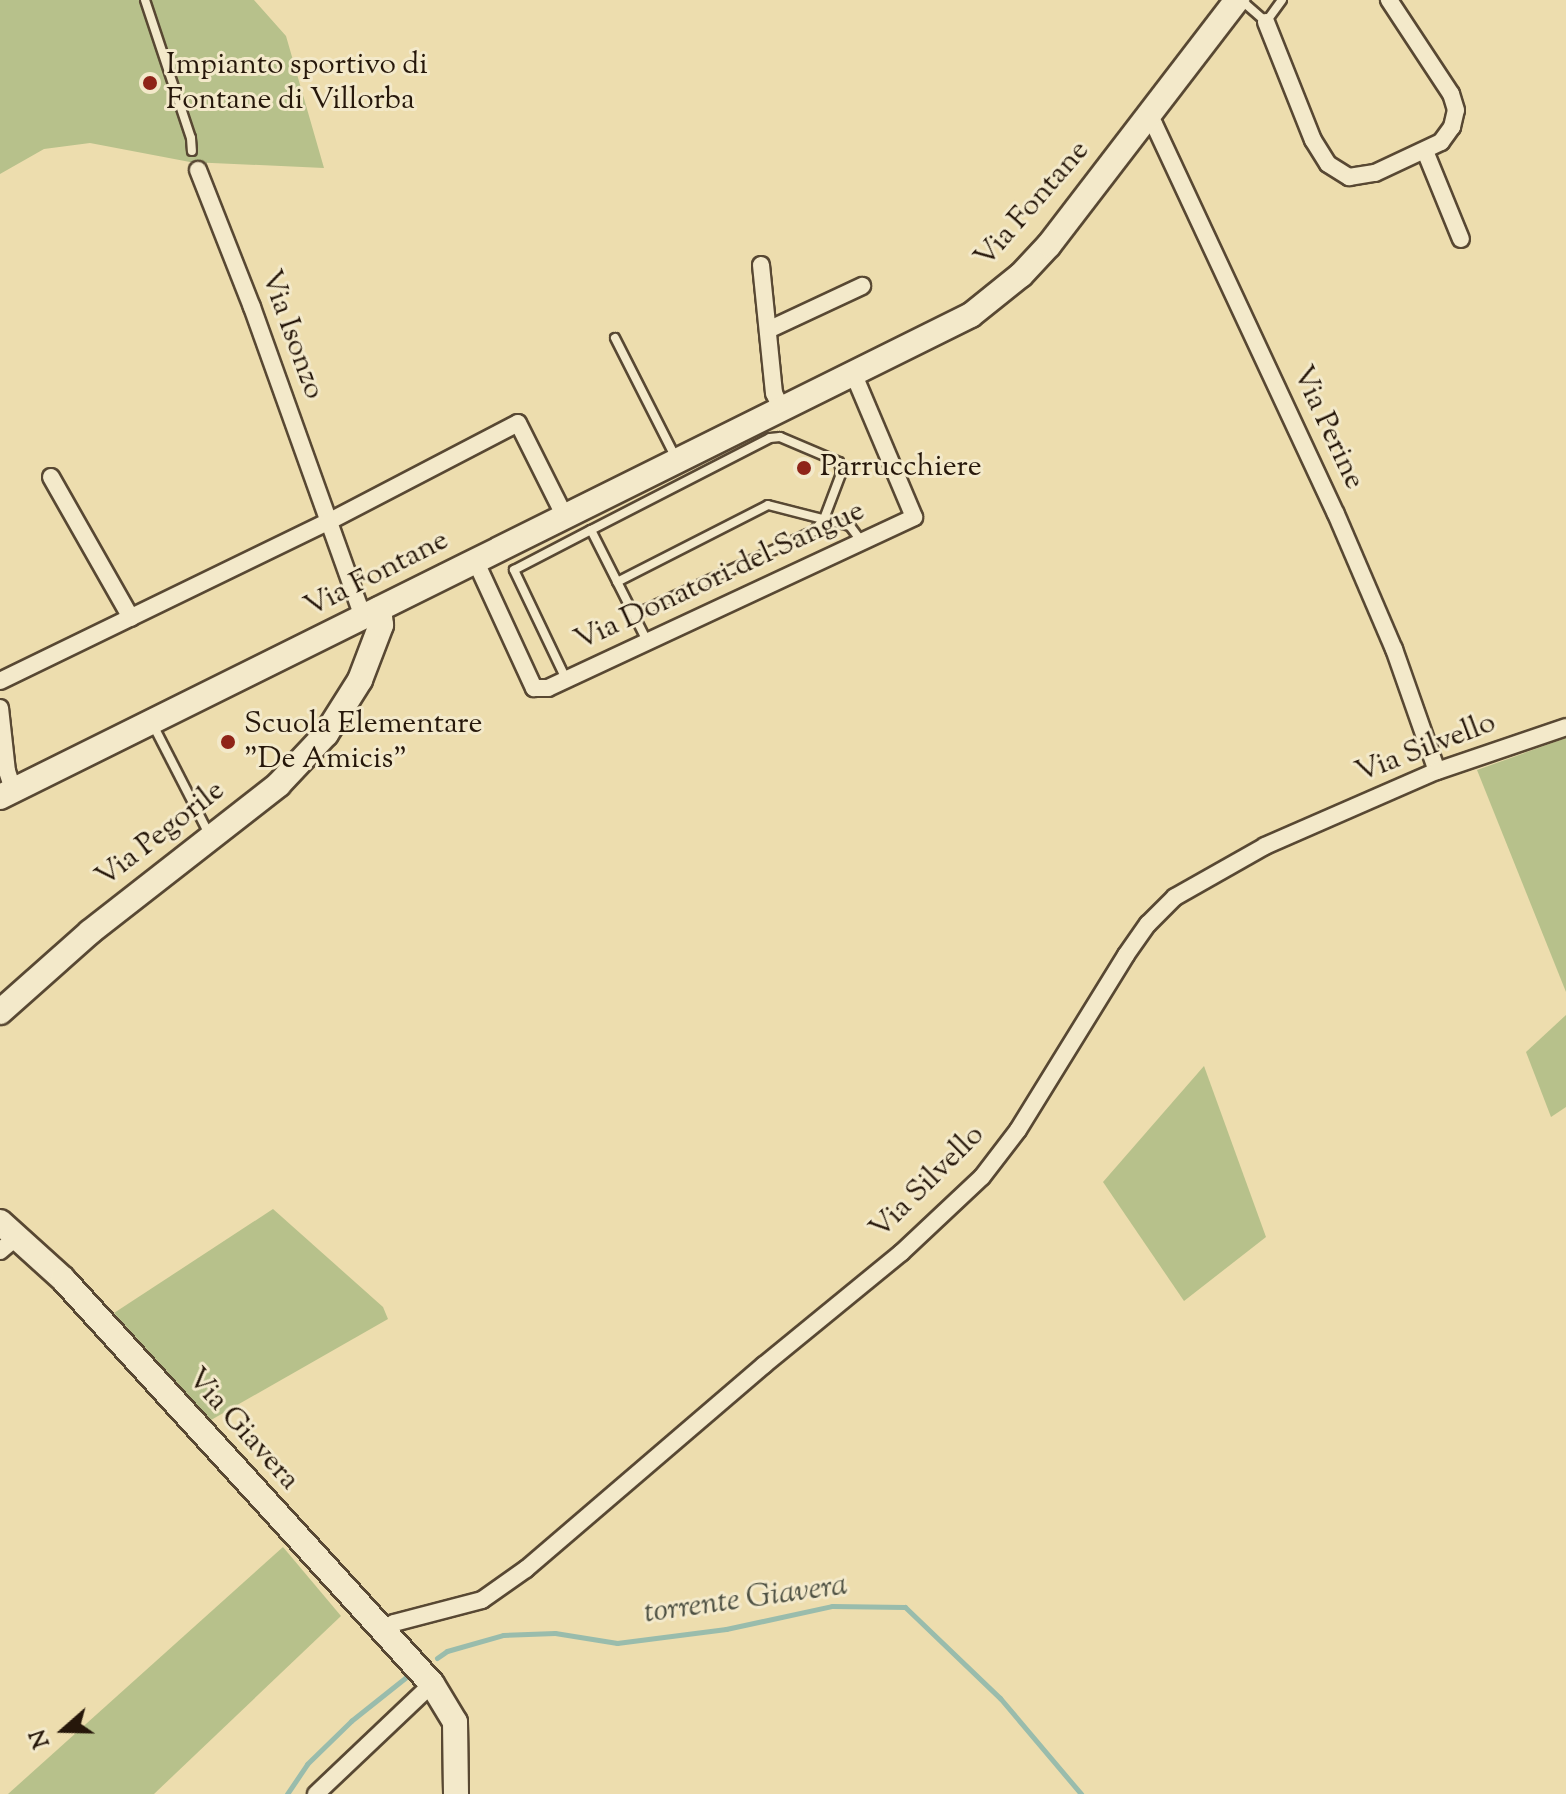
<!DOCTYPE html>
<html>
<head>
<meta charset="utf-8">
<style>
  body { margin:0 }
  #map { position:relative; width:1566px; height:1794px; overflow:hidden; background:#edddae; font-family:"Sorts Mill Goudy",serif }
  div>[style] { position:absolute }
  .green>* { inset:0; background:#b7c18b }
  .stream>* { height:5px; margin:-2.5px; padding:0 2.5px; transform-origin:2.5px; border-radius:2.5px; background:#99bcac }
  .roads { filter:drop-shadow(2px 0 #584833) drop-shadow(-2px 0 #584833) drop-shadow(0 2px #584833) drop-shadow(0 -2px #584833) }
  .lane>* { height:8px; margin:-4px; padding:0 4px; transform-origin:4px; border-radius:4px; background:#f3e9ca }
  .street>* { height:16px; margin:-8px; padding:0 8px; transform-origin:8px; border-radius:8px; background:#f3e9ca }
  .secondary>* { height:24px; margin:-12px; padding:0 12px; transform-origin:12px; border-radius:12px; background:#f3e9ca }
  .dots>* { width:22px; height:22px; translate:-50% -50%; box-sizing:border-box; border:4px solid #f3e9ca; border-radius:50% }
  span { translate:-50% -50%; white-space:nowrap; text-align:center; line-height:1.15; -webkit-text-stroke:6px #f3e9ca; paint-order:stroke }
  .poi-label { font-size:30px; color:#26170a }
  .left { translate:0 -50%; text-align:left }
  .street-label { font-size:30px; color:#26170a }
  .water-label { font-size:32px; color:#4e5143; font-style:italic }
  .north { position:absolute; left:24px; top:1690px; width:80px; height:80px; -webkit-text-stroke:6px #f3e9ca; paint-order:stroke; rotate:250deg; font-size:22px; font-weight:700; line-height:32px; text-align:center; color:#26170a }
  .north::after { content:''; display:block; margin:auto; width:28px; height:36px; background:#26170a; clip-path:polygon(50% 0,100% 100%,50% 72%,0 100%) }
</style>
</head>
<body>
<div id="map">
  <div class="green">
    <div style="clip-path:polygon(0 0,254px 0,286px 36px,324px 168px,190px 162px,90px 143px,44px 149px,0 174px)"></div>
    <div style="clip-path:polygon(1566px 738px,1566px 992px,1477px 770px)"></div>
    <div style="clip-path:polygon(1566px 1015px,1566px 1107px,1551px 1117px,1526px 1052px)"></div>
    <div style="clip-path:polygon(1204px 1066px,1266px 1237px,1184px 1301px,1103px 1182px)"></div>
    <div style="clip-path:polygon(273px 1209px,383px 1307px,388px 1319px,211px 1420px,114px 1313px)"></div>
    <div style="clip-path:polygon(283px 1547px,341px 1616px,154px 1794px,8px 1794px)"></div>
  </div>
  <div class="stream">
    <div style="left:437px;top:1658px;width:12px;rotate:-35deg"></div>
    <div style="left:447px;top:1651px;width:58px;rotate:-15.9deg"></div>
    <div style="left:503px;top:1635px;width:52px;rotate:-2.2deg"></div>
    <div style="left:555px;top:1633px;width:63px;rotate:9.2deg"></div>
    <div style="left:617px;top:1643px;width:110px;rotate:-7.3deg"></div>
    <div style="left:726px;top:1629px;width:108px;rotate:-12.2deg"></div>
    <div style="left:832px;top:1606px;width:73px;rotate:0.8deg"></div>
    <div style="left:905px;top:1607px;width:132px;rotate:43.8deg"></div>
    <div style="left:1000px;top:1698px;width:126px;rotate:49.8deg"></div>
    <div style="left:287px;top:1794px;width:36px;rotate:-56deg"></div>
    <div style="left:307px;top:1764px;width:62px;rotate:-44.3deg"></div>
    <div style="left:351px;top:1721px;width:75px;rotate:-38.5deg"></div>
  </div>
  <div class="roads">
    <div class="lane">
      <div style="left:145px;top:0;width:145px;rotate:71.6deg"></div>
      <div style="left:191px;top:138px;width:13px;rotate:86deg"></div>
      <div style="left:1241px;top:0;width:33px;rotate:41deg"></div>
      <div style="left:1266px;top:22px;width:27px;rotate:-54deg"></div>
      <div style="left:615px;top:338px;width:135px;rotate:63.1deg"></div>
      <div style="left:591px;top:530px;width:201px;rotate:-27.2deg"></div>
      <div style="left:770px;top:438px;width:10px;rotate:-6deg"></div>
      <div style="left:780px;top:437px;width:64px;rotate:23deg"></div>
      <div style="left:839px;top:462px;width:12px;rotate:81deg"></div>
      <div style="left:841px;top:474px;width:48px;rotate:110.7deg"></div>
      <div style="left:824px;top:519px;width:16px;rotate:130deg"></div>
      <div style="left:814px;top:531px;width:199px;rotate:155deg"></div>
      <div style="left:617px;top:582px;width:169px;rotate:-27deg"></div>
      <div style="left:768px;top:505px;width:85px;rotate:14.4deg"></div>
      <div style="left:850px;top:526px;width:20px;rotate:53deg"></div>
      <div style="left:566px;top:679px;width:121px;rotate:-115.5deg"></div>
      <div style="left:514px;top:570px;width:87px;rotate:-27.5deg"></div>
      <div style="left:591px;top:530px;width:124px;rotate:63.2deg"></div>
      <div style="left:153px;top:725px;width:123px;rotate:62.8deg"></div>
    </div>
    <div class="street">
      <div style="left:1266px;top:22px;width:127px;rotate:68.3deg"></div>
      <div style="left:1313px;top:140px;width:28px;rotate:58deg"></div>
      <div style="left:1328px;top:164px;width:25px;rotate:32deg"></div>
      <div style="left:1349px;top:177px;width:26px;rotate:-9deg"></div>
      <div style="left:1375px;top:173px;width:73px;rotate:-25.2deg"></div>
      <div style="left:1441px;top:142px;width:19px;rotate:-54deg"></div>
      <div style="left:1452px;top:127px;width:17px;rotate:-77deg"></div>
      <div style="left:1456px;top:110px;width:17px;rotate:-107deg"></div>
      <div style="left:1451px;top:94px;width:113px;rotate:-123.4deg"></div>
      <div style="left:1146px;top:118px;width:10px;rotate:37deg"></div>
      <div style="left:1154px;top:124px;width:430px;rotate:65deg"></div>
      <div style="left:1336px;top:514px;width:147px;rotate:66.8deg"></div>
      <div style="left:1394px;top:649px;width:129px;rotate:70.6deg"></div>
      <div style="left:1425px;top:151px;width:95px;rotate:67.8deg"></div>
      <div style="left:198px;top:170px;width:147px;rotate:68.5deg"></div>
      <div style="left:252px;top:307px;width:329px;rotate:70.3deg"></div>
      <div style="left:761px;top:265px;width:129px;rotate:84.2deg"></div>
      <div style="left:774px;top:393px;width:19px;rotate:65deg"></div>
      <div style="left:768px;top:330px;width:104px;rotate:-25.1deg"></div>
      <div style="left:51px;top:477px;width:162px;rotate:60.4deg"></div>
      <div style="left:476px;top:562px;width:139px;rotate:65.3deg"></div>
      <div style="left:534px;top:688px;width:14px"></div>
      <div style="left:548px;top:688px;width:404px;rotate:-25deg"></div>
      <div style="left:914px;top:517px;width:154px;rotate:-112.9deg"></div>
      <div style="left:0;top:681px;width:365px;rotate:-25.9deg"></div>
      <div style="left:328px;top:522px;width:214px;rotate:-27.5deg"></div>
      <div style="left:518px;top:423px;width:105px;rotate:63.4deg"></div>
      <div style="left:0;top:708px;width:63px;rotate:83.7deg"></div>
      <div style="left:7px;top:771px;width:20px;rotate:72deg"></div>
      <div style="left:0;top:1251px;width:25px;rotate:-40deg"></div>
      <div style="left:386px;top:1631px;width:11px;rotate:-45deg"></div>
      <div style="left:394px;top:1623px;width:91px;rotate:-14.6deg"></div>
      <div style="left:482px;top:1600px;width:54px;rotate:-35.2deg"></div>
      <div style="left:526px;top:1569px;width:313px;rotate:-40.6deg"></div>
      <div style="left:764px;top:1365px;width:177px;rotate:-39.3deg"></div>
      <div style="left:901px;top:1253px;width:111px;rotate:-43.2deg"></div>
      <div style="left:982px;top:1177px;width:59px;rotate:-52.5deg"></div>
      <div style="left:1018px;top:1130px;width:206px;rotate:-58.3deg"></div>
      <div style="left:1126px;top:955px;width:38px;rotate:-55deg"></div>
      <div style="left:1148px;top:924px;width:38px;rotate:-45deg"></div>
      <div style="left:1175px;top:897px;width:103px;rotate:-29.5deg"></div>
      <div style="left:1265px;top:846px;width:188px;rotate:-23.6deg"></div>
      <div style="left:1437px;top:771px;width:136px;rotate:-18.8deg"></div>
      <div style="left:316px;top:1794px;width:160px;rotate:-43.5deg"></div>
    </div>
    <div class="secondary">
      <div style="left:0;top:797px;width:1084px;rotate:-26.4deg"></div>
      <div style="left:971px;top:315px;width:64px;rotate:-38.7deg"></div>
      <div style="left:1021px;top:275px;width:41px;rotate:-47deg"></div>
      <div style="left:1049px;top:245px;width:309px;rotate:-52.5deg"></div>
      <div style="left:0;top:1012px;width:120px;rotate:-41.6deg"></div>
      <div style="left:90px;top:932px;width:239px;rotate:-38deg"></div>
      <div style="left:278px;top:785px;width:70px;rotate:-46.7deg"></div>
      <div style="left:326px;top:734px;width:64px;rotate:-57.8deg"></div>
      <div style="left:360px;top:680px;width:59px;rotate:-69.1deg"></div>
      <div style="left:381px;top:625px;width:16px;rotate:-97deg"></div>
      <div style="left:0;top:1222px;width:85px;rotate:42.1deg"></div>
      <div style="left:63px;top:1279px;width:548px;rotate:47.66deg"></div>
      <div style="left:432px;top:1684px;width:44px;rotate:58.8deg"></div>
      <div style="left:455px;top:1722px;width:72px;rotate:89.2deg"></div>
    </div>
  </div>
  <div class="dots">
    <div style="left:150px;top:83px;background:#8f2418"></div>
    <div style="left:804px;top:468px;background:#8f2418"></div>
    <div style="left:228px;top:742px;background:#8f2418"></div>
  </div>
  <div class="poi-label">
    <span class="left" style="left:166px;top:83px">Impianto sportivo di<br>Fontane di Villorba</span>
    <span class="left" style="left:820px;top:468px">Parrucchiere</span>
    <span class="left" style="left:244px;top:742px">Scuola Elementare<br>"De Amicis"</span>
  </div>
  <div class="street-label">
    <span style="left:1033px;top:205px;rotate:-49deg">Via Fontane</span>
    <span style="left:291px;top:335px;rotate:70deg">Via Isonzo</span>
    <span style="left:1327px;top:428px;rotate:65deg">Via Perine</span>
    <span style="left:377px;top:575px;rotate:-27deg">Via Fontane</span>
    <span style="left:720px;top:577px;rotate:-25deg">Via Donatori del Sangue</span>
    <span style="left:1426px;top:749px;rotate:-21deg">Via Silvello</span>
    <span style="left:161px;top:835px;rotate:-38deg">Via Pegorile</span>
    <span style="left:928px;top:1183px;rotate:-45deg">Via Silvello</span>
    <span style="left:242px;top:1430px;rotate:48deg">Via Giavera</span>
  </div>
  <div class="water-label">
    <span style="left:746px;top:1600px;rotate:-8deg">torrente Giavera</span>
  </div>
  <div class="north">N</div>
</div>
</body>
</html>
